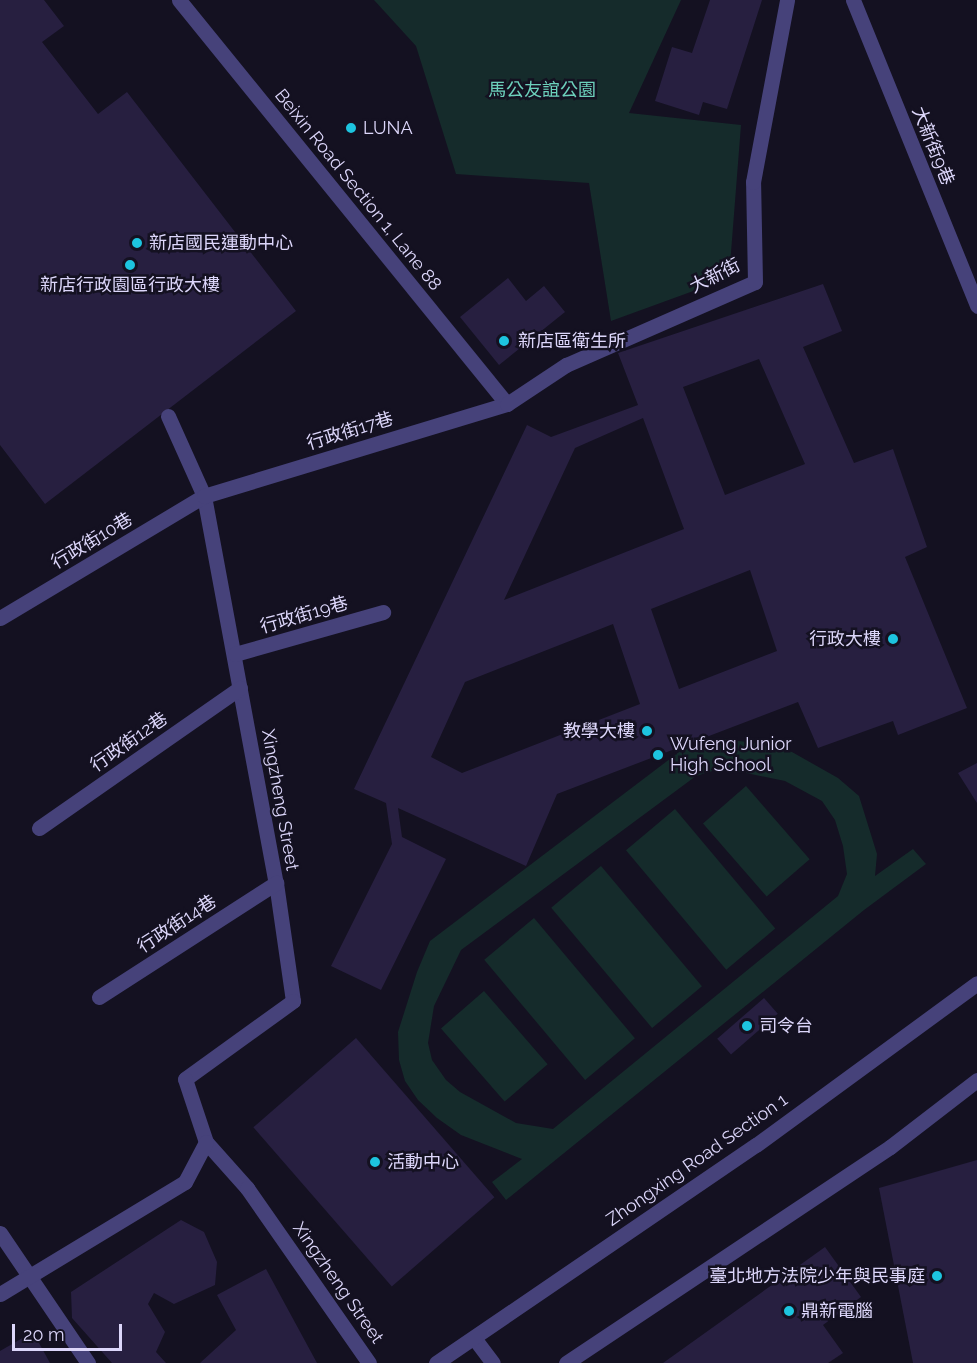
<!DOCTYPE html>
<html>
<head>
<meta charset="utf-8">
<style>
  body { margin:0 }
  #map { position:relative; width:977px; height:1363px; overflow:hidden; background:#141121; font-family:Raleway,"Noto Sans TC",sans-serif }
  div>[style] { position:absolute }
  .green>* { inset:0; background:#152b2b; transform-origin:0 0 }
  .building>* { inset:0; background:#271f40; transform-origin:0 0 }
  .minor>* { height:15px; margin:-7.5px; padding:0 7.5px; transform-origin:7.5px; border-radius:7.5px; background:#46427a }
  .dots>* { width:16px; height:16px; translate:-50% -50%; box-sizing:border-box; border:3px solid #141121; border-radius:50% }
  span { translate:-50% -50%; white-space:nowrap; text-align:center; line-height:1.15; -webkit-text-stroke:5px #141121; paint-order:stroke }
  .park-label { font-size:18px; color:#6cd0bb }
  .poi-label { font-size:18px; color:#dcd6fa }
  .left { translate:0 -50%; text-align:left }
  .right { translate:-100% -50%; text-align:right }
  .street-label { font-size:18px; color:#dcd6fa }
  .scale { position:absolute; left:12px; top:1324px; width:110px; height:27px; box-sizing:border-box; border:3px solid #dcd6fa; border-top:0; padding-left:8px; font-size:18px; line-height:21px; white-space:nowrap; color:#dcd6fa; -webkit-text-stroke:4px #141121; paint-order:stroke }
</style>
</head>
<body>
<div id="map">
  <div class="green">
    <div style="clip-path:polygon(374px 0,681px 0,629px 113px,741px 125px,729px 278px,611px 321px,589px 183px,456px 174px,416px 46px)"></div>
    <div style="clip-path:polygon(evenodd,715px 738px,755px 743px,792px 752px,838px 778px,859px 796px,877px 854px,875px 876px,913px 849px,926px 864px,864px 910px,506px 1200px,492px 1182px,522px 1159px,461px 1135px,437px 1118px,418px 1100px,405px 1081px,399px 1060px,398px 1032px,417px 972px,430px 941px,679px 752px,715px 738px,722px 768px,785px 781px,822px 801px,835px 820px,843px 846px,847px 874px,838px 896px,553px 1129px,516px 1123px,460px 1092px,446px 1080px,432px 1060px,428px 1043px,434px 1006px,461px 950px,696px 776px,722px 768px)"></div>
    <div style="left:746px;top:786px;width:97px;height:57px;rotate:49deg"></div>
    <div style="left:675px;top:809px;width:156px;height:64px;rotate:50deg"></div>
    <div style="left:601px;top:866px;width:157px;height:65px;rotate:50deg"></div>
    <div style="left:534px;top:918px;width:157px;height:65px;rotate:50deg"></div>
    <div style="left:484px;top:991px;width:97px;height:57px;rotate:49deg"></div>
  </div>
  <div class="building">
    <div style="clip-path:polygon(0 0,44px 0,64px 26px,42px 42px,98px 114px,127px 92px,296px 311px,45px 504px,0 445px)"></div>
    <div style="clip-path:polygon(710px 0,762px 0,727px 109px,703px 102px,699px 115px,655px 101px,672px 47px,692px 53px)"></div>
    <div style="clip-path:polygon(508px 278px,526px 301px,544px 286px,565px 312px,499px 365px,460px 317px)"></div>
    <div style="clip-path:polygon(evenodd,823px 284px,842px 331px,803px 347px,854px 463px,893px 449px,927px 547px,905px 557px,967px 708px,898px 735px,893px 721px,818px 748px,798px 702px,557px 794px,526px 866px,398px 808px,402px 837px,446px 859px,381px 990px,331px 966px,392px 844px,386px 803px,354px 789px,527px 425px,551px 437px,638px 405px,618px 353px,823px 284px,759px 359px,805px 464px,725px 495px,683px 387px,759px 359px,823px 284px,643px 418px,684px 529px,504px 600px,575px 448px,643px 418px,823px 284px,750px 570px,777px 651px,679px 689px,651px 609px,750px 570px,823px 284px,613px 624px,640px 704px,462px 773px,431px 757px,465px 682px,613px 624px)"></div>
    <div style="clip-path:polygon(977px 763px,977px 803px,958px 773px)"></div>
    <div style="left:764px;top:998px;width:21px;height:62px;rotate:49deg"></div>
    <div style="left:356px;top:1038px;width:211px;height:136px;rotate:49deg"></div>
    <div style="clip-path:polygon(977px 1160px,977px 1363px,913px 1363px,879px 1188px)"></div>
    <div style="clip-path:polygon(181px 1220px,204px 1232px,217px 1262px,215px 1285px,174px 1304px,154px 1293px,148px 1304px,165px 1332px,156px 1352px,166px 1363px,112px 1363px,72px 1318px,71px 1292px)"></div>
    <div style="clip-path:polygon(825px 1247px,861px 1297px,823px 1325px,843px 1353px,828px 1363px,663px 1363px)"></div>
    <div style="clip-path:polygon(266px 1269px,317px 1363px,200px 1363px,236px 1330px,217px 1295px)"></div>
    <div style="clip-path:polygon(33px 1332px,50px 1363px,0 1363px,0 1351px)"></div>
  </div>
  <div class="minor">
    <div style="left:179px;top:0;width:520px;rotate:50.93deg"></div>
    <div style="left:853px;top:0;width:330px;rotate:67.9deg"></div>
    <div style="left:168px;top:416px;width:88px;rotate:65.8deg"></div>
    <div style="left:204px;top:496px;width:394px;rotate:79.5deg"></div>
    <div style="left:276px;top:883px;width:119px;rotate:81.8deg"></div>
    <div style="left:293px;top:1001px;width:133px;rotate:144.2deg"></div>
    <div style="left:185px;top:1079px;width:66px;rotate:71.6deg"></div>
    <div style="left:206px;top:1142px;width:62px;rotate:48.3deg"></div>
    <div style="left:247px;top:1188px;width:213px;rotate:55.1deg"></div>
    <div style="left:0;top:618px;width:238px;rotate:-30.9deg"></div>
    <div style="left:204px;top:496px;width:317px;rotate:-16.9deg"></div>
    <div style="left:507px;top:404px;width:71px;rotate:-33.5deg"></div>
    <div style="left:566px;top:365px;width:206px;rotate:-23.7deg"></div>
    <div style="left:755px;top:282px;width:100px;rotate:-91.1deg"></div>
    <div style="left:753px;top:182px;width:185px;rotate:-79.4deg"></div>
    <div style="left:235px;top:654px;width:154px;rotate:-15.8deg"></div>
    <div style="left:39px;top:828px;width:245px;rotate:-34.9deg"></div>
    <div style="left:99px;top:997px;width:211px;rotate:-32.8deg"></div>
    <div style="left:0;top:1233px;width:157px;rotate:55.9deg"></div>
    <div style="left:0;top:1294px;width:216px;rotate:-31.2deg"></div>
    <div style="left:185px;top:1182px;width:45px;rotate:-62.3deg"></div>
    <div style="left:474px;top:1338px;width:31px;rotate:53deg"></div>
    <div style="left:436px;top:1363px;width:387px;rotate:-34.3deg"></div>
    <div style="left:756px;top:1145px;width:274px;rotate:-36.2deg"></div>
    <div style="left:566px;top:1363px;width:389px;rotate:-33.7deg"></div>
    <div style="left:890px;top:1147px;width:110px;rotate:-37.6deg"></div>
  </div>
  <div class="dots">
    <div style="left:351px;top:128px;background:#1dc4df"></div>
    <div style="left:137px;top:243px;background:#1dc4df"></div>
    <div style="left:130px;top:265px;background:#1dc4df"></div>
    <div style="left:504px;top:341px;background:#1dc4df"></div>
    <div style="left:893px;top:639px;background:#1dc4df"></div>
    <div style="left:647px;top:731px;background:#1dc4df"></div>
    <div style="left:658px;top:755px;background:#1dc4df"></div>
    <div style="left:747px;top:1026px;background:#1dc4df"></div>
    <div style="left:375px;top:1162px;background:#1dc4df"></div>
    <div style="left:937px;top:1276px;background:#1dc4df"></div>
    <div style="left:789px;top:1311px;background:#1dc4df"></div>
  </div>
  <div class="park-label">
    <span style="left:542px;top:90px">馬公友誼公園</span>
  </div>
  <div class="poi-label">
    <span class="left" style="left:363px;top:128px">LUNA</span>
    <span class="left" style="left:149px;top:243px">新店國民運動中心</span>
    <span style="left:130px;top:285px">新店行政園區行政大樓</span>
    <span class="left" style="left:518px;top:341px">新店區衛生所</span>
    <span class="right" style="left:881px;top:639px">行政大樓</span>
    <span class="right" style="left:635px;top:731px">教學大樓</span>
    <span class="left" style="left:670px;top:755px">Wufeng Junior<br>High School</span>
    <span class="left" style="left:759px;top:1026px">司令台</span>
    <span class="left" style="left:387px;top:1162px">活動中心</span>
    <span class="right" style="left:925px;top:1276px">臺北地方法院少年與民事庭</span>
    <span class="left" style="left:801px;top:1311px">鼎新電腦</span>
  </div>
  <div class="street-label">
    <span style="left:933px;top:146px;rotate:68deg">大新街9巷</span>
    <span style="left:358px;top:190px;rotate:51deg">Beixin Road Section 1, Lane 88</span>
    <span style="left:715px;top:276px;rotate:-27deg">大新街</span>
    <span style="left:350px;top:431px;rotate:-17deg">行政街17巷</span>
    <span style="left:92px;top:541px;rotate:-31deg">行政街10巷</span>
    <span style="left:304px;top:615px;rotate:-16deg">行政街19巷</span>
    <span style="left:129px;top:742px;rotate:-35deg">行政街12巷</span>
    <span style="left:280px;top:800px;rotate:80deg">Xingzheng Street</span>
    <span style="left:177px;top:924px;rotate:-33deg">行政街14巷</span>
    <span style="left:697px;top:1160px;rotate:-35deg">Zhongxing Road Section 1</span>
    <span style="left:338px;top:1283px;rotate:55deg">Xingzheng Street</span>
  </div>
  <div class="scale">20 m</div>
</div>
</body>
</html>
